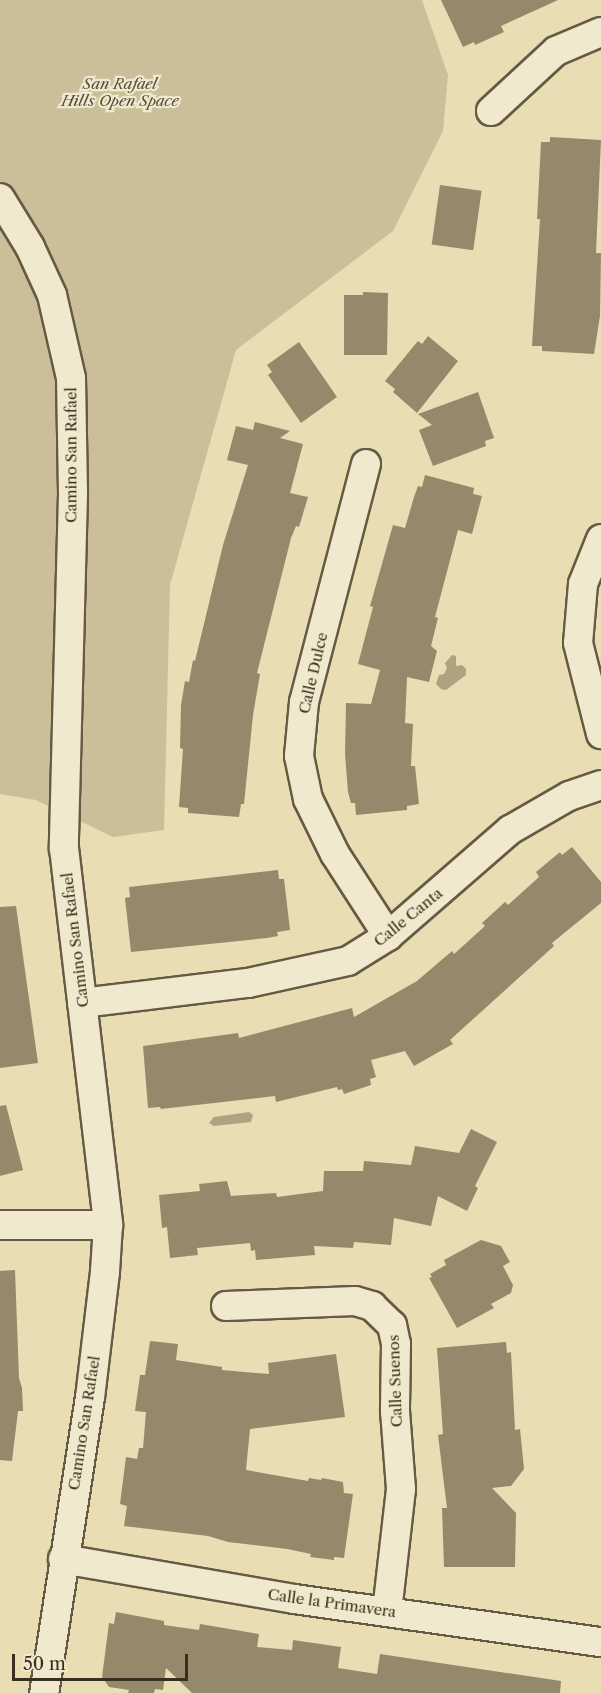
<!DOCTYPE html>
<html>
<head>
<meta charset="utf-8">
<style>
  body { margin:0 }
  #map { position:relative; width:601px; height:1693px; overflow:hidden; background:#e8ddb3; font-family:"Libre Caslon Text",serif }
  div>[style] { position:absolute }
  .green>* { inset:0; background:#cbbf9a }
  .water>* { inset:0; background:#aea281 }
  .building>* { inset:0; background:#95896c; transform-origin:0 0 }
  .roads { filter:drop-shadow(2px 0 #675a44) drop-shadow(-2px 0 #675a44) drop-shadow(0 2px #675a44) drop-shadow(0 -2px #675a44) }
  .minor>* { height:28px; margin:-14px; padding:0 14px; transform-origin:14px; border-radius:14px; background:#f0e9ce }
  span { translate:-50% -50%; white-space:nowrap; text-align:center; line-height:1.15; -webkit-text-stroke:4.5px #f0e9ce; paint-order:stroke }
  .park-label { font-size:15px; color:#594b38; font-style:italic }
  .street-label { font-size:15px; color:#3c2e1f }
  .scale { position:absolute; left:12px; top:1654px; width:176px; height:27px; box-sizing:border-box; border:3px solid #3c2e1f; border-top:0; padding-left:8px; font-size:18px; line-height:21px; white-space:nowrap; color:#3c2e1f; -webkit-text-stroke:4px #f0e9ce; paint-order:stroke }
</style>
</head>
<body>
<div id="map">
  <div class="green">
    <div style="clip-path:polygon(0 0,422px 0,448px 75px,443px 131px,393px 231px,236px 350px,170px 585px,164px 830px,113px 837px,36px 800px,0 794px)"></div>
  </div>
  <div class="water">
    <div style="clip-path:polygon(452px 655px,456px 656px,456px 666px,462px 665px,466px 669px,466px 675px,446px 690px,441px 689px,436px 684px,439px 675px,444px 674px,447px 668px,445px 663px)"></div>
    <div style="clip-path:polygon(249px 1112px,253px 1115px,251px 1122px,214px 1126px,209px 1123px,214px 1117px)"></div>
  </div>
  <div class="building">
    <div style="clip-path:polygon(441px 0,558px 0,501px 26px,504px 32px,475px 45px,474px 42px,463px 47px)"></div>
    <div style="clip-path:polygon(550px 137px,601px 140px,596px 253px,601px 253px,600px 316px,594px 354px,542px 351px,542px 346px,532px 346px,540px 219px,537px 219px,541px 142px,550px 142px)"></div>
    <div style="left:440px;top:185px;width:42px;height:60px;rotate:8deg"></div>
    <div style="clip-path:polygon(363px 292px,388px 293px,387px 355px,344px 355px,344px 295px,363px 295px)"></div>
    <div style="clip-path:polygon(428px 336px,458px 361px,417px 413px,393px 392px,395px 389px,385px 381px,418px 341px,422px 344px)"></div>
    <div style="clip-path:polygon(299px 342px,337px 397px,301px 423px,268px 375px,272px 372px,267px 365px)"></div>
    <div style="clip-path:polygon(478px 392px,494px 438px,485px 441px,486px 446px,433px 466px,419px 430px,432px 425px,418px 414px)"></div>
    <div style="clip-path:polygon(255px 422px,290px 431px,280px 438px,303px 444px,290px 493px,308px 497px,299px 527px,296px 526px,291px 538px,257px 673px,260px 674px,253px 715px,244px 804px,241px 804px,239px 817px,188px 813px,188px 808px,179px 807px,183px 749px,180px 748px,181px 705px,185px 681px,189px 682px,193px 660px,195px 661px,223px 545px,248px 465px,227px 460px,236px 426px,253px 430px)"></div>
    <div style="clip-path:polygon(425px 475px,474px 488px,473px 494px,482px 496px,472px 534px,458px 530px,435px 617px,438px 618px,431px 646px,437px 651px,429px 682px,407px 677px,405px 723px,413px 724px,411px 766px,415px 766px,419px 804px,407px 806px,407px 810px,356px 815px,355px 803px,351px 803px,348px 792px,345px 754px,346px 703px,371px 704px,380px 670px,358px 664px,373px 607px,370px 606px,393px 525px,405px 528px,414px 497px,418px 486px,422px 487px)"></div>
    <div style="clip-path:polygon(572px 847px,601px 882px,601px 903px,552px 943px,554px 946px,450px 1040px,453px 1044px,414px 1066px,405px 1051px,371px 1060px,376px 1077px,370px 1079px,371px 1085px,344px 1094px,342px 1089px,338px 1090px,337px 1087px,276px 1102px,275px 1096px,161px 1109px,160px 1107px,148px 1108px,143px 1046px,238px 1033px,239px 1038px,352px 1008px,354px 1017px,417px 981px,452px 951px,454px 954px,485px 926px,482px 923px,505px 902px,508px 905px,539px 877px,536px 872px,560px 852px,562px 855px)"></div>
    <div style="clip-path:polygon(278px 870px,279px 879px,284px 879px,290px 930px,277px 932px,278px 936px,267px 938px,131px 952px,125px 898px,130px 897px,129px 887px)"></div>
    <div style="clip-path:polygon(16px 906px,38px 1063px,0 1068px,0 907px)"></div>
    <div style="clip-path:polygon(6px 1105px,23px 1170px,0 1176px,0 1106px)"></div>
    <div style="clip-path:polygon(471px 1129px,497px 1142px,475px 1186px,478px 1188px,467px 1211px,438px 1196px,431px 1226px,394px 1218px,391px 1245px,354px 1242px,353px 1248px,314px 1246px,315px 1255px,256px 1260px,255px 1250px,251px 1251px,250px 1243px,197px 1248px,198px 1255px,170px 1258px,167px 1227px,162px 1228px,159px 1195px,200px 1191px,199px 1184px,227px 1181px,231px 1196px,276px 1193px,277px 1197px,323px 1191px,324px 1171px,363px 1171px,364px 1161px,411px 1165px,415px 1146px,459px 1153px)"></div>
    <div style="clip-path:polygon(481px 1240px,501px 1246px,510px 1262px,503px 1266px,513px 1285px,511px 1293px,491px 1304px,494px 1308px,457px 1328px,429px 1278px,432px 1277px,430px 1274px,446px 1265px,444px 1260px)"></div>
    <div style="clip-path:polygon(15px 1270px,19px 1378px,22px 1388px,23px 1411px,18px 1411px,12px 1461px,0 1460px,0 1271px)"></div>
    <div style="clip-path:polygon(150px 1341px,178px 1344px,176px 1360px,222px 1367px,222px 1370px,269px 1374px,268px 1363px,336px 1354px,345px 1417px,250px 1429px,246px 1470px,308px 1481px,309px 1478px,321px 1480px,322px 1478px,343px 1482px,344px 1493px,353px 1494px,344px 1558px,334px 1557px,334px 1560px,310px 1557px,311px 1554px,287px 1549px,228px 1542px,208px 1536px,124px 1526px,127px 1506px,120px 1504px,126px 1457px,137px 1459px,139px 1448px,143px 1448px,146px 1412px,135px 1411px,140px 1375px,145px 1375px)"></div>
    <div style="clip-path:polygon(506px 1342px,507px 1353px,511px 1352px,515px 1430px,520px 1429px,524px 1469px,511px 1486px,492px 1488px,516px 1513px,515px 1567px,444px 1567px,442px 1508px,447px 1508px,438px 1435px,443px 1434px,437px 1348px)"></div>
    <div style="clip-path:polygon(116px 1612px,164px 1621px,164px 1625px,199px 1630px,200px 1624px,259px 1634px,257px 1647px,292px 1650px,293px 1640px,341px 1647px,338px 1668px,377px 1674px,380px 1654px,561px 1681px,560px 1693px,192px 1693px,166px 1668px,163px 1690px,155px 1689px,154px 1693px,128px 1693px,129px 1690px,109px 1687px,102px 1677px,109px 1623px,114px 1624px)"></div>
  </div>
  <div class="roads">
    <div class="minor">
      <div style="left:491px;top:111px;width:88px;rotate:-42.7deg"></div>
      <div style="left:556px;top:51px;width:49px;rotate:-22.9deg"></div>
      <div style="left:0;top:198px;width:57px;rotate:58.5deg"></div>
      <div style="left:30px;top:247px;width:53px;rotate:65.4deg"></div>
      <div style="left:52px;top:295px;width:85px;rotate:77.1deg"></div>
      <div style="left:71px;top:378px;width:116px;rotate:89deg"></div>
      <div style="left:73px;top:494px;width:354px;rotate:91.5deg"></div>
      <div style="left:64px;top:848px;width:380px;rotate:83.3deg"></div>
      <div style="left:108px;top:1225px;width:47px;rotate:93.7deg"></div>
      <div style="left:105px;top:1272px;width:126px;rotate:96.8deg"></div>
      <div style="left:90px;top:1397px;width:300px;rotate:98.8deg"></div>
      <div style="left:366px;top:464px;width:246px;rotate:104.6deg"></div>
      <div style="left:304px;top:702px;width:54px;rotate:95.3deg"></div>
      <div style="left:299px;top:756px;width:44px;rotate:78.2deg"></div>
      <div style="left:308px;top:799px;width:61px;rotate:63.9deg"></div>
      <div style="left:335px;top:854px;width:98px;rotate:57.1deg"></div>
      <div style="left:601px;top:539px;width:48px;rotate:111.8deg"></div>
      <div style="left:583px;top:584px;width:59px;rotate:94.8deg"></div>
      <div style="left:578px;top:643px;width:94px;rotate:75.8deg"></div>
      <div style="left:82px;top:1003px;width:167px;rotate:-6.9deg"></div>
      <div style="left:248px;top:983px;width:102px;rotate:-12.4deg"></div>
      <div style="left:348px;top:961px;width:47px;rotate:-32deg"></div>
      <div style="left:388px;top:936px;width:162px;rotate:-41deg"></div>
      <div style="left:510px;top:830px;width:68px;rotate:-30deg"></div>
      <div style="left:569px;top:796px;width:34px;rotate:-19deg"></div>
      <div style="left:0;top:1225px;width:108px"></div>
      <div style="left:226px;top:1306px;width:129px;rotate:-2.2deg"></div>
      <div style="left:355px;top:1301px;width:18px;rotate:16deg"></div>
      <div style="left:372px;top:1306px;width:28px;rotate:44deg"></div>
      <div style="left:392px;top:1325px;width:19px;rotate:78deg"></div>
      <div style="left:396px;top:1344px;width:67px;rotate:90.9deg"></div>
      <div style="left:395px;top:1411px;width:78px;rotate:85.6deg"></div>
      <div style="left:401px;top:1489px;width:123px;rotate:96.5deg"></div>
      <div style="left:63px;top:1559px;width:234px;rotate:9.8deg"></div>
      <div style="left:294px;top:1599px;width:310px;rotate:8deg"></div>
    </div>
  </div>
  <div class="park-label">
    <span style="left:120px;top:92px">San Rafael<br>Hills Open Space</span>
  </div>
  <div class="street-label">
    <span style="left:71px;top:455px;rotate:-90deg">Camino San Rafael</span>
    <span style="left:313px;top:673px;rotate:-77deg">Calle Dulce</span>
    <span style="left:408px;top:917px;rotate:-39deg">Calle Canta</span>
    <span style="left:75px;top:940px;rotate:-97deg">Camino San Rafael</span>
    <span style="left:395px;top:1381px;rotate:-92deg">Calle Suenos</span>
    <span style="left:84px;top:1423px;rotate:-81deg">Camino San Rafael</span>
    <span style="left:332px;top:1603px;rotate:8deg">Calle la Primavera</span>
  </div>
  <div class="scale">50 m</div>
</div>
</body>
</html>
